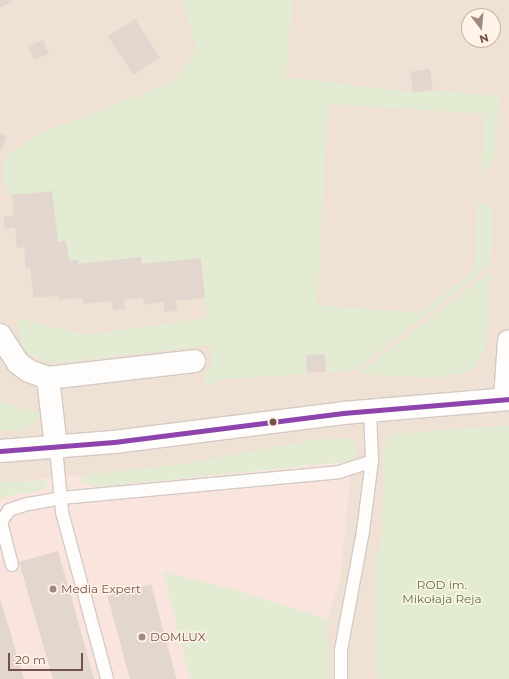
<!DOCTYPE html>
<html>
<head>
<meta charset="utf-8">
<style>
  body { margin:0 }
  #map { position:relative; width:509px; height:679px; overflow:hidden; background:#f6efe7; font-family:Montserrat,sans-serif }
  div>[style] { position:absolute }
  .residential>* { inset:0; background:#efe1d4 }
  .commercial>* { inset:0; background:#f9e5dd }
  .green>* { inset:0; background:#e3ecd2 }
  .building>* { inset:0; background:#e2d6cf; transform-origin:0 0 }
  .roads { filter:drop-shadow(1px 0 #d4cac5) drop-shadow(-1px 0 #d4cac5) drop-shadow(0 1px #d4cac5) drop-shadow(0 -1px #d4cac5) }
  .service>* { height:12px; margin:-6px; padding:0 6px; transform-origin:6px; border-radius:6px; background:#fefdfb }
  .minor>* { height:22px; margin:-11px; padding:0 11px; transform-origin:11px; border-radius:11px; background:#fefdfb }
  .tertiary>* { height:22px; margin:-11px; padding:0 11px; transform-origin:11px; border-radius:11px; background:#fefdfb }
  .bus-1>* { height:5px; margin:-2.5px; padding:0 2.5px; transform-origin:2.5px; border-radius:2.5px; background:#8e44ad }
  .dots>* { width:11px; height:11px; translate:-50% -50%; box-sizing:border-box; border:2px solid #fff3e7; border-radius:50% }
  span { translate:-50% -50%; white-space:nowrap; text-align:center; line-height:1.15; -webkit-text-stroke:3px #fff3e7; paint-order:stroke }
  .park-label { font-size:12px; color:#567840 }
  .poi-label { font-size:12px; color:#735348 }
  .left { translate:0 -50%; text-align:left }
  .north { position:absolute; left:461px; top:8px; width:40px; height:40px; box-sizing:border-box; background:#fff3e7; border:1px solid #c7b3a7; border-radius:50%; rotate:164deg; font-size:11px; font-weight:700; line-height:16px; text-align:center; color:#735348 }
  .north::after { content:''; display:block; margin:auto; width:14px; height:18px; background:#a18a80; clip-path:polygon(50% 0,100% 100%,50% 72%,0 100%) }
  .scale { position:absolute; left:8px; top:653px; width:75px; height:18px; box-sizing:border-box; border:2px solid #735348; border-top:0; padding-left:5px; font-size:12px; line-height:14px; white-space:nowrap; color:#735348; -webkit-text-stroke:3px #fff3e7; paint-order:stroke }
</style>
</head>
<body>
<div id="map">
  <div class="residential">
    <div style="clip-path:polygon(evenodd,0 0,509px 0,509px 679px,0 679px,0 0,469px 16px,493px 16px,493px 40px,469px 40px,469px 16px)"></div>
  </div>
  <div class="commercial">
    <div style="clip-path:polygon(352px 461px,340px 580px,327px 619px,232px 589px,164px 572px,190px 679px,0 679px,0 482px,81px 476px,82px 482px,96px 487px)"></div>
  </div>
  <div class="green">
    <div style="clip-path:polygon(182px 0,293px 0,285px 77px,413px 93px,433px 90px,499px 96px,496px 157px,480px 175px,486px 114px,328px 104px,317px 305px,420px 313px,474px 271px,478px 202px,493px 209px,490px 265px,354px 371px,326px 372px,325px 354px,306px 356px,308px 374px,226px 379px,206px 387px,204px 370px,213px 368px,210px 345px,64px 362px,46px 362px,23px 350px,17px 321px,24px 320px,88px 335px,207px 318px,201px 258px,142px 264px,140px 257px,79px 264px,78px 260px,69px 261px,66px 241px,58px 242px,52px 191px,12px 195px,5px 188px,5px 156px,43px 132px,173px 82px,197px 49px)"></div>
    <div style="clip-path:polygon(490px 272px,486px 347px,476px 366px,467px 372px,434px 378px,358px 374px)"></div>
    <div style="clip-path:polygon(0 402px,37px 412px,39px 414px,37px 419px,23px 430px,0 431px)"></div>
    <div style="clip-path:polygon(509px 425px,509px 679px,377px 679px,375px 562px,383px 533px,383px 456px,386px 443px,392px 434px)"></div>
    <div style="clip-path:polygon(349px 438px,358px 452px,352px 461px,95px 487px,82px 481px,81px 476px,203px 461px,311px 440px)"></div>
    <div style="clip-path:polygon(49px 480px,45px 488px,38px 491px,6px 496px,0 500px,0 482px)"></div>
    <div style="clip-path:polygon(163px 572px,232px 589px,327px 619px,327px 679px,190px 679px)"></div>
  </div>
  <div class="building">
    <div style="clip-path:polygon(0 0,12px 0,12px 2px,0 7px)"></div>
    <div style="left:135px;top:19px;width:46px;height:32px;rotate:57deg"></div>
    <div style="left:43px;top:40px;width:15px;height:16px;rotate:67deg"></div>
    <div style="left:430px;top:69px;width:21px;height:20px;rotate:82deg"></div>
    <div style="clip-path:polygon(0 134px,7px 136px,0 153px)"></div>
    <div style="clip-path:polygon(52px 191px,58px 242px,66px 241px,69px 261px,78px 260px,79px 264px,141px 257px,142px 264px,201px 258px,205px 298px,176px 301px,177px 311px,164px 312px,164px 302px,144px 305px,143px 298px,124px 300px,125px 309px,113px 310px,112px 301px,83px 304px,82px 298px,59px 300px,58px 296px,34px 298px,30px 268px,26px 268px,24px 247px,17px 248px,15px 228px,5px 229px,3px 217px,14px 215px,12px 195px)"></div>
    <div style="left:325px;top:354px;width:18px;height:19px;rotate:87deg"></div>
    <div style="clip-path:polygon(58px 551px,71px 596px,94px 679px,53px 679px,19px 562px)"></div>
    <div style="left:151px;top:584px;width:98px;height:45px;rotate:75deg"></div>
    <div style="clip-path:polygon(0 598px,24px 679px,0 679px)"></div>
  </div>
  <div class="roads">
    <div class="service">
      <div style="left:56px;top:447px;width:65px;rotate:84.7deg"></div>
      <div style="left:62px;top:512px;width:173px;rotate:74.9deg"></div>
      <div style="left:12px;top:565px;width:44px;rotate:-104.3deg"></div>
      <div style="left:1px;top:522px;width:14px;rotate:-56deg"></div>
      <div style="left:9px;top:510px;width:20px;rotate:-18deg"></div>
      <div style="left:28px;top:504px;width:34px;rotate:-10deg"></div>
      <div style="left:61px;top:498px;width:279px;rotate:-5.3deg"></div>
      <div style="left:339px;top:472px;width:35px;rotate:-18deg"></div>
      <div style="left:341px;top:679px;width:29px;rotate:-90deg"></div>
      <div style="left:341px;top:650px;width:121px;rotate:-79.5deg"></div>
      <div style="left:363px;top:531px;width:71px;rotate:-82.7deg"></div>
      <div style="left:372px;top:461px;width:51px;rotate:-92.2deg"></div>
    </div>
    <div class="minor">
      <div style="left:0;top:335px;width:33px;rotate:57deg"></div>
      <div style="left:18px;top:363px;width:14px;rotate:36deg"></div>
      <div style="left:29px;top:371px;width:20px;rotate:20deg"></div>
      <div style="left:48px;top:378px;width:147px;rotate:-6.6deg"></div>
      <div style="left:48px;top:378px;width:69px;rotate:83.4deg"></div>
      <div style="left:505px;top:399px;width:58px;rotate:-86.1deg"></div>
    </div>
    <div class="tertiary">
      <div style="left:0;top:451px;width:114px;rotate:-4.5deg"></div>
      <div style="left:114px;top:442px;width:231px;rotate:-7.2deg"></div>
      <div style="left:343px;top:413px;width:167px;rotate:-4.8deg"></div>
    </div>
  </div>
  <div class="bus-1">
    <div style="left:0;top:451px;width:114px;rotate:-4.5deg"></div>
    <div style="left:114px;top:442px;width:231px;rotate:-7.2deg"></div>
    <div style="left:343px;top:413px;width:167px;rotate:-4.8deg"></div>
  </div>
  <div class="dots">
    <div style="left:273px;top:422px;background:#735348"></div>
    <div style="left:53px;top:589px;background:#a18a80"></div>
    <div style="left:142px;top:637px;background:#a18a80"></div>
  </div>
  <div class="park-label">
    <span style="left:442px;top:592px">ROD im.<br>Mikołaja Reja</span>
  </div>
  <div class="poi-label">
    <span class="left" style="left:61px;top:589px">Media Expert</span>
    <span class="left" style="left:150px;top:637px">DOMLUX</span>
  </div>
  <div class="north">N</div>
  <div class="scale">20 m</div>
</div>
</body>
</html>
